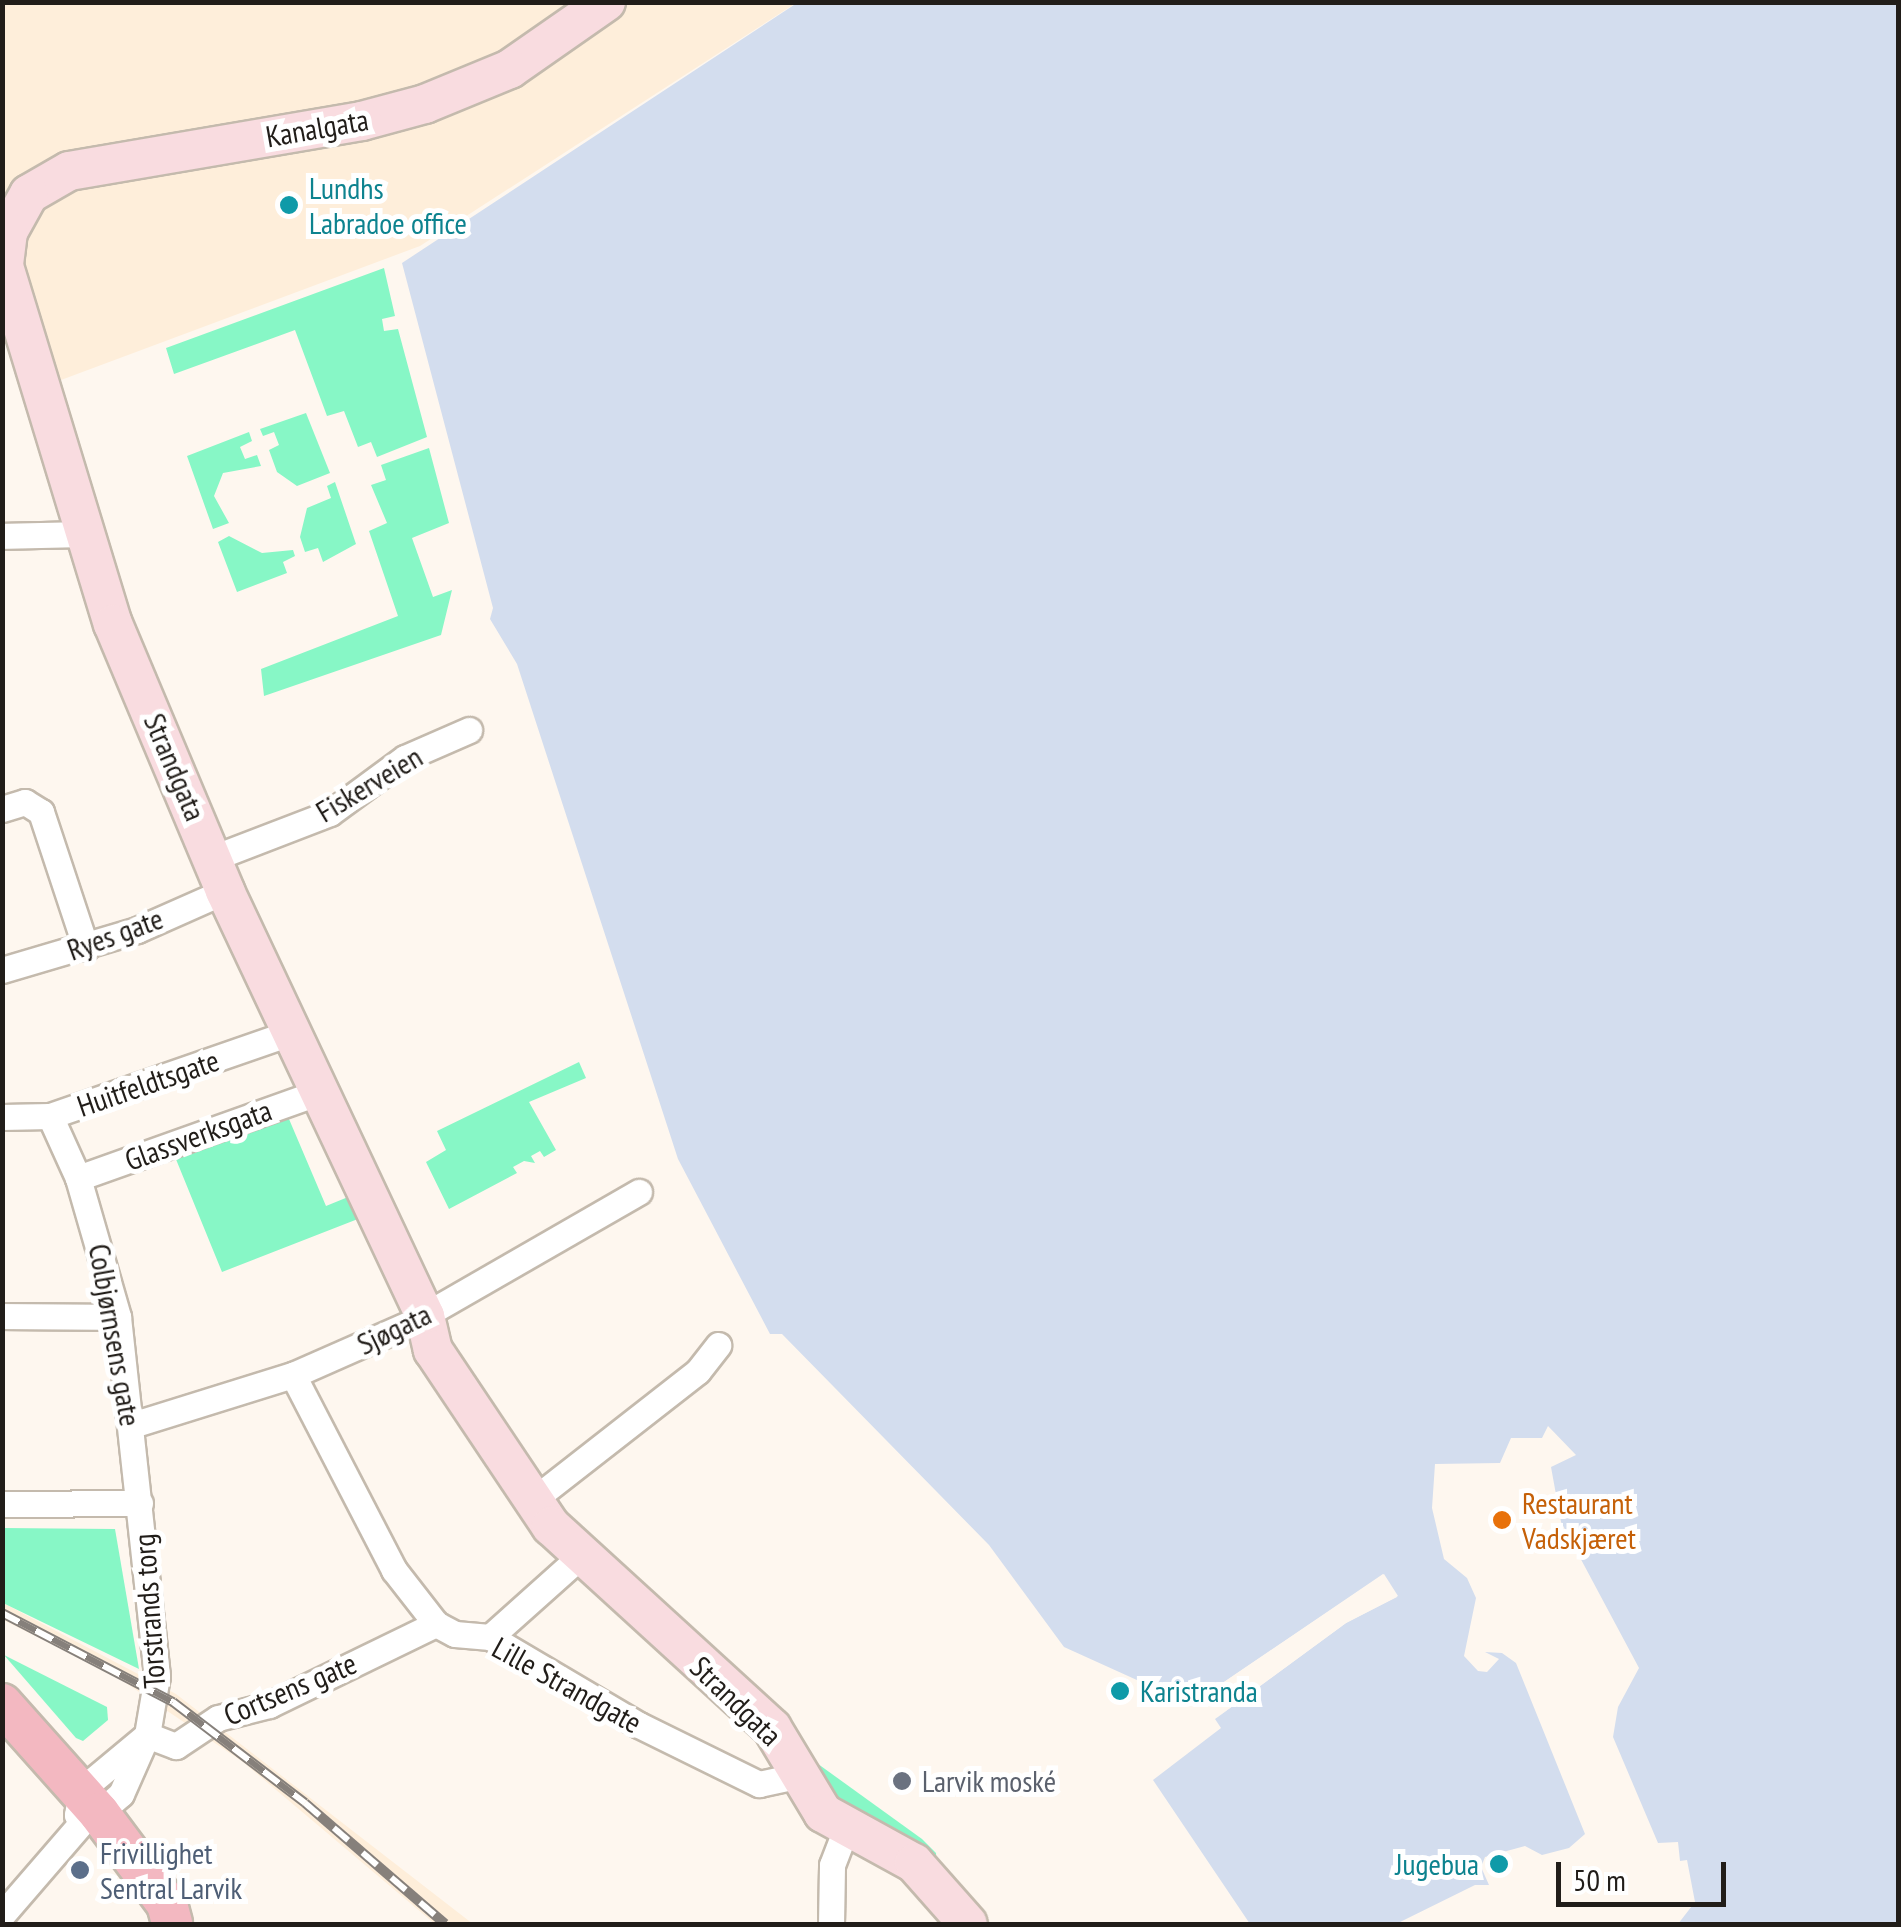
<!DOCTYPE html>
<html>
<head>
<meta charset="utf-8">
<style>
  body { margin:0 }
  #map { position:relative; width:1901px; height:1927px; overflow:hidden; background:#fef7ef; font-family:"PT Sans Narrow",sans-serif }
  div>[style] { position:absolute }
  .built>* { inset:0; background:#feeeda }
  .green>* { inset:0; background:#87f7c6 }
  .water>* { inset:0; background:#d3ddee }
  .pier>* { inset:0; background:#fef7ef }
  .roads { filter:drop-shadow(2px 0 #c4baad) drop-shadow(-2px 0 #c4baad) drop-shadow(0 2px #c4baad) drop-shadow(0 -2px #c4baad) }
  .minor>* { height:25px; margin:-12.5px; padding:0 12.5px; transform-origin:12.5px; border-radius:12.5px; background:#fff }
  .secondary>* { height:38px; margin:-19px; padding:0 19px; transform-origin:19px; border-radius:19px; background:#f9dce0 }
  .primary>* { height:40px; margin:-20px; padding:0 20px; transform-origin:20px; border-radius:20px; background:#f3b8c1 }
  .rail>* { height:10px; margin-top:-5px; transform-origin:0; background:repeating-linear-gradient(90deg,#fff 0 19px,#86807b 0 38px); box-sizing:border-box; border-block:2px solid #86807b }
  .dots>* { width:28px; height:28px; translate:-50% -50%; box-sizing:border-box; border:5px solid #fff; border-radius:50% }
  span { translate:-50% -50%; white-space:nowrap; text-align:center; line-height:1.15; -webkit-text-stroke:10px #fff; paint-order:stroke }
  .street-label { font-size:30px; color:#211d19 }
  .culture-label { font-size:30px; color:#0d838f }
  .left { translate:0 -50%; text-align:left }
  .right { translate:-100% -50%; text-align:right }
  .food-label { font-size:30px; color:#c56008 }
  .worship-label { font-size:30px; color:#5b616d }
  .service-label { font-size:30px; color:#4e5e75 }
  .frame { position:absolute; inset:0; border:5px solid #211d19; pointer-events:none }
  .scale { position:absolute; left:1556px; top:1862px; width:170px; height:45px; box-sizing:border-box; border:5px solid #211d19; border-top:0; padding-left:12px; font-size:30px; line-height:35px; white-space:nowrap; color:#211d19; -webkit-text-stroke:8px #fff; paint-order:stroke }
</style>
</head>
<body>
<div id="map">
  <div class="built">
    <div style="clip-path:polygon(3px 3px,796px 3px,420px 246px,61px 380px,3px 223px)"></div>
    <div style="clip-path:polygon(3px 1603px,176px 1694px,473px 1924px,435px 1924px,243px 1762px,111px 1673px,3px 1620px)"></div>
  </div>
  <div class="green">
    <div style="clip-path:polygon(384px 268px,395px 316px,382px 319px,384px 331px,398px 329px,427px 437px,377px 457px,371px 442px,358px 447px,344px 411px,327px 416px,295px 330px,174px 374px,166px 348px)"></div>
    <div style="clip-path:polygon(306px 413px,330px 473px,297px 486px,277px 472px,269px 450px,279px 445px,274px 432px,263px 436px,260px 429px)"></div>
    <div style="clip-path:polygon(249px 432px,252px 441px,240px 447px,245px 459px,257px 455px,261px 466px,223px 473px,214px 496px,229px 523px,213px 529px,187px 456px)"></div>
    <div style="clip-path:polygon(429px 448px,449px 523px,412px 538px,433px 597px,452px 590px,441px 635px,264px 696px,261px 669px,398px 616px,369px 531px,387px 523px,371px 485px,386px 480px,381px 465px)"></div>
    <div style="clip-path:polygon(335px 482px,356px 544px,323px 562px,318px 548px,305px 552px,300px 537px,307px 508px,331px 498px,327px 486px)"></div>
    <div style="clip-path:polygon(229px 536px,262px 553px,293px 550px,295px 556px,283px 562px,287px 573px,237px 592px,218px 542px)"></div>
    <div style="clip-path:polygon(579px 1062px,586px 1078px,529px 1102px,556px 1150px,544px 1157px,540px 1151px,531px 1156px,535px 1163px,524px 1161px,513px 1167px,517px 1173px,449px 1209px,426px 1162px,446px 1150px,437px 1131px)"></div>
    <div style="clip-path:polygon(286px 1112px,326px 1206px,353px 1195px,363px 1217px,222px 1272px,173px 1152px)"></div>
    <div style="clip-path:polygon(3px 1528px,115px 1529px,139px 1669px,3px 1603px)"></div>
    <div style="clip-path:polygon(4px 1655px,107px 1707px,108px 1720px,83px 1741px,76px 1738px)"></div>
    <div style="clip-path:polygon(807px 1756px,922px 1839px,936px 1853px,937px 1868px,836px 1810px)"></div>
  </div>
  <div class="water">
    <div style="clip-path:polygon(797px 3px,1898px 3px,1898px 1924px,1678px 1924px,1695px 1902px,1687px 1860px,1680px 1861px,1678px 1842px,1658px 1843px,1613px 1737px,1618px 1707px,1639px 1668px,1561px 1522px,1551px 1467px,1576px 1455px,1548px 1426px,1542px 1438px,1511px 1438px,1500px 1463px,1435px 1464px,1432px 1508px,1444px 1559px,1467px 1578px,1476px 1598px,1464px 1656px,1478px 1671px,1487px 1672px,1499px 1659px,1485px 1652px,1502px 1653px,1516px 1663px,1585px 1834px,1569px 1848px,1542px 1855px,1525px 1846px,1485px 1857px,1481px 1867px,1489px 1885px,1475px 1885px,1396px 1924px,1250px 1924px,1153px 1780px,1221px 1728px,1215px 1719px,1346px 1623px,1397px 1597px,1383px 1574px,1193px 1703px,1181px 1700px,1064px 1647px,989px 1545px,782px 1334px,770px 1334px,678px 1159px,517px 664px,490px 619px,493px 608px,402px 263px)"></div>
  </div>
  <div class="pier">
    <div style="clip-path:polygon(1384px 1574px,1398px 1596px,1346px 1623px,1215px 1719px,1343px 1619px,1390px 1594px,1382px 1581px,1193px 1703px)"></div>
  </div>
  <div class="roads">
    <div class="minor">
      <div style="left:2px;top:536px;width:80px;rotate:-1.4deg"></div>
      <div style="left:2px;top:809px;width:24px;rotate:-17deg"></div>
      <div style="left:25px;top:802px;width:19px;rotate:32deg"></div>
      <div style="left:41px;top:812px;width:143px;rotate:71.7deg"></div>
      <div style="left:213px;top:858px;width:125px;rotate:-21deg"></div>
      <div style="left:330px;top:813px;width:93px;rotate:-36.3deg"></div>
      <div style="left:405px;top:758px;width:70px;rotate:-23.6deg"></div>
      <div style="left:2px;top:970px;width:141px;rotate:-16.5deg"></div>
      <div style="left:137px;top:930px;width:96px;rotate:-23.9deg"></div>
      <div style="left:50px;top:1116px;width:68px;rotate:65.7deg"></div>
      <div style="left:78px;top:1178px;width:145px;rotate:73.9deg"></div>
      <div style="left:118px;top:1317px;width:361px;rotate:83.8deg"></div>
      <div style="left:157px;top:1676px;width:60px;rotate:99.6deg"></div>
      <div style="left:147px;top:1735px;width:86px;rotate:140.2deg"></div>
      <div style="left:81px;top:1790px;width:25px;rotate:99deg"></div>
      <div style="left:77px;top:1815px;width:22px;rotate:-5deg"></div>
      <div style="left:99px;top:1813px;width:29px;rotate:-41deg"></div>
      <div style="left:121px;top:1794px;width:64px;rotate:-66.2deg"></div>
      <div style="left:147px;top:1735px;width:31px;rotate:21deg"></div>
      <div style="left:176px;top:1746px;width:50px;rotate:-33.7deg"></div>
      <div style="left:218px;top:1718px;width:53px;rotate:-14.3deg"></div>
      <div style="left:269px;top:1705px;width:186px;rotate:-25.9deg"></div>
      <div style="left:2px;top:1117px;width:48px;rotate:-1.2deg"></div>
      <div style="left:50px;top:1116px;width:254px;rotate:-19.1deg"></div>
      <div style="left:78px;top:1178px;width:256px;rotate:-19.6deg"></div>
      <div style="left:2px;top:1316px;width:116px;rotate:0.5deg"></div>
      <div style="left:293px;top:1375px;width:220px;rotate:62.6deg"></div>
      <div style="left:394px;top:1570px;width:68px;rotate:52.1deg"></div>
      <div style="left:436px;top:1624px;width:21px;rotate:28deg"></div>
      <div style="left:455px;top:1634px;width:35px;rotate:5deg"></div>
      <div style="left:490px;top:1637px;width:173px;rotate:30.6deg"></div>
      <div style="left:639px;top:1725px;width:134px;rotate:26.2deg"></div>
      <div style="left:759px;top:1784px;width:38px;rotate:-12deg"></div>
      <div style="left:132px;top:1425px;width:169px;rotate:-17.3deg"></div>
      <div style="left:293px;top:1375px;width:129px;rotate:-23.8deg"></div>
      <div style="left:411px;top:1323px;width:263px;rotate:-29.9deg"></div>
      <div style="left:533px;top:1500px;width:209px;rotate:-38deg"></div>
      <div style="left:698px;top:1371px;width:33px;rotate:-52deg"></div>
      <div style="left:2px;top:1504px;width:138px;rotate:-0.4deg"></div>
      <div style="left:490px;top:1637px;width:127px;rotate:-41.8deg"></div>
      <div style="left:2px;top:1915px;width:124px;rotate:-49.2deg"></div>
      <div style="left:831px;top:1924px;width:59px;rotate:-89deg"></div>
      <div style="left:832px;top:1865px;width:40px;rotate:-69deg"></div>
    </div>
    <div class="secondary">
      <div style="left:606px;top:2px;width:117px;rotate:145.1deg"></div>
      <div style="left:510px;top:69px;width:92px;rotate:157.6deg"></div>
      <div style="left:425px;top:104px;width:65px;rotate:164.9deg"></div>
      <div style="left:362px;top:121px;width:297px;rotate:170.3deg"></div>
      <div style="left:69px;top:171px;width:46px;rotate:150.1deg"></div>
      <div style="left:29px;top:194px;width:43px;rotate:118.9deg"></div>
      <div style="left:8px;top:232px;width:34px;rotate:97deg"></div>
      <div style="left:4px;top:266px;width:374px;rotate:73.1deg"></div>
      <div style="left:113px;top:624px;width:290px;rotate:67.2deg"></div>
      <div style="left:225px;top:891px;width:470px;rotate:64.8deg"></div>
      <div style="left:425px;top:1316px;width:35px;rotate:77deg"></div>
      <div style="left:433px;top:1350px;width:212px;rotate:56.2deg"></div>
      <div style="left:551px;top:1526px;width:299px;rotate:42.4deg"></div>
      <div style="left:772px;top:1728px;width:99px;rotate:59deg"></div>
      <div style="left:823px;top:1813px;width:104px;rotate:28.8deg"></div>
      <div style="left:914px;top:1863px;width:81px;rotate:48.5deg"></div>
    </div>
    <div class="primary">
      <div style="left:2px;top:1704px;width:146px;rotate:48.3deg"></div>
      <div style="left:99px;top:1813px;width:114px;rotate:53.2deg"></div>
      <div style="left:167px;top:1904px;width:20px;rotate:75deg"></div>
    </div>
  </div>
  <div class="rail">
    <div style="left:2px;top:1613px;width:193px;rotate:27.5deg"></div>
    <div style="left:173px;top:1702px;width:166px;rotate:37.4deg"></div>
    <div style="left:305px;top:1803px;width:185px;rotate:40.8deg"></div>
  </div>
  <div class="dots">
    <div style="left:289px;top:205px;background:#0f9aa8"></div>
    <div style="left:1502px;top:1520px;background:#e8710a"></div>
    <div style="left:1120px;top:1691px;background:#0f9aa8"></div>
    <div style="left:902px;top:1781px;background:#6b7280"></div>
    <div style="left:1499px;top:1864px;background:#0f9aa8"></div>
    <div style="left:80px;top:1870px;background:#5c6f8a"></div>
  </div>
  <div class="street-label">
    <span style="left:317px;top:128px;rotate:-10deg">Kanalgata</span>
    <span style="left:175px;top:767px;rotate:67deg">Strandgata</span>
    <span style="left:369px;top:784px;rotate:-31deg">Fiskerveien</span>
    <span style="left:115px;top:934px;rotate:-20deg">Ryes gate</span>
    <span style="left:148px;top:1083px;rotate:-19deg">Huitfeldtsgate</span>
    <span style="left:198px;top:1135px;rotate:-20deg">Glassverksgata</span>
    <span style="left:394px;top:1329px;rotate:-26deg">Sjøgata</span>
    <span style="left:115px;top:1335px;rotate:80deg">Colbjørnsens gate</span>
    <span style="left:149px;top:1611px;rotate:-94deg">Torstrands torg</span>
    <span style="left:567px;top:1685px;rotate:29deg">Lille Strandgate</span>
    <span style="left:290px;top:1689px;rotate:-23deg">Cortsens gate</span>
    <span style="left:736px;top:1701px;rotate:44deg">Strandgata</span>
  </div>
  <div class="culture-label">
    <span class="left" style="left:309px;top:205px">Lundhs<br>Labradoe office</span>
    <span class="left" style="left:1140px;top:1691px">Karistranda</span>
    <span class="right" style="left:1479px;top:1864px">Jugebua</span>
  </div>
  <div class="food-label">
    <span class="left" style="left:1522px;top:1520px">Restaurant<br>Vadskjæret</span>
  </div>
  <div class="worship-label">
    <span class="left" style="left:922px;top:1781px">Larvik moské</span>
  </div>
  <div class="service-label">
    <span class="left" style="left:100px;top:1870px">Frivillighet<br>Sentral Larvik</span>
  </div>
  <div class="frame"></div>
  <div class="scale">50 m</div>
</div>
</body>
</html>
